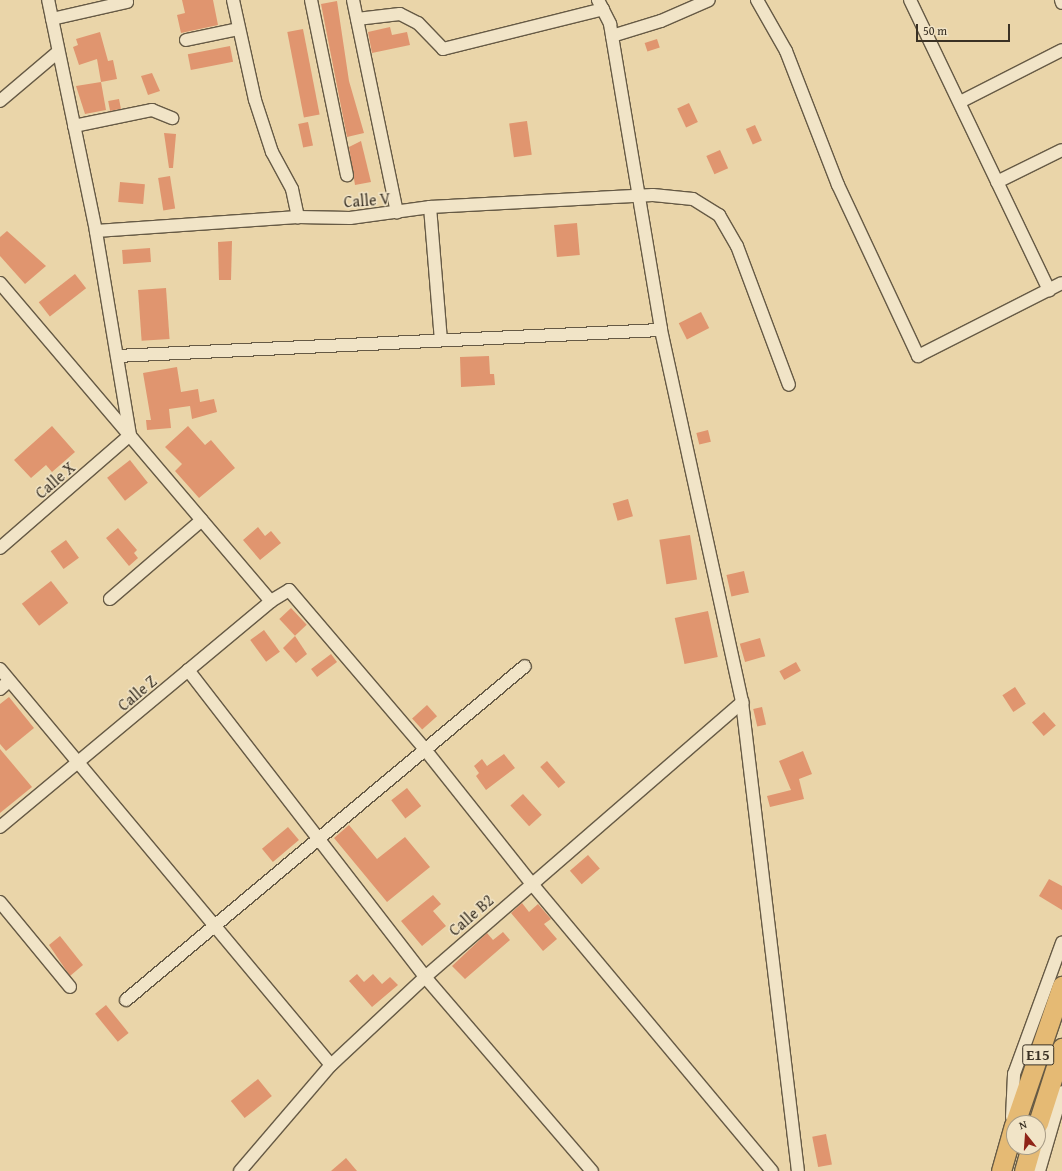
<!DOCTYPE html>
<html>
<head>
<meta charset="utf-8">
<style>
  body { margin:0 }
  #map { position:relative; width:1062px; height:1171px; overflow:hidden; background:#ead5a9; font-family:"Gentium Book Plus",serif }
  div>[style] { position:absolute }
  .building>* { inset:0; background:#e0956f; transform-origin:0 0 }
  .roads { filter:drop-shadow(1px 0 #665a45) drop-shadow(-1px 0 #665a45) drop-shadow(0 1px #665a45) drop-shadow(0 -1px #665a45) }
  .minor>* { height:12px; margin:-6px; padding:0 6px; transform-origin:6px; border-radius:6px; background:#f1e4c7 }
  .trunk>* { height:19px; margin:-9.5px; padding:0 9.5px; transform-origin:9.5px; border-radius:9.5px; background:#e5ba74 }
  span { translate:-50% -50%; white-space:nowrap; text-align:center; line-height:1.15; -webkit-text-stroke:3px #f1e4c7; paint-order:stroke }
  .shield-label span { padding:1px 3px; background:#f1e4c7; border:1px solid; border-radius:3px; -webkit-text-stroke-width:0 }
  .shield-label { font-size:15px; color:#3a3124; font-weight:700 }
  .street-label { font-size:16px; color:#3a3124 }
  .north { position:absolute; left:1006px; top:1115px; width:40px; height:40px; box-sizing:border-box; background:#f1e4c7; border:1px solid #a89c86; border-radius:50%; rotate:343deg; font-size:11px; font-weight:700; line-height:16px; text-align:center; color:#3a3124 }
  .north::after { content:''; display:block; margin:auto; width:14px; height:18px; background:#8f2418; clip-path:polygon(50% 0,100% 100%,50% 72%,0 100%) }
  .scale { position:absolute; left:916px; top:24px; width:94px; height:18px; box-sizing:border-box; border:2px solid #3a3124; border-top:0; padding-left:5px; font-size:12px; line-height:14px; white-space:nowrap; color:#3a3124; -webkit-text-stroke:3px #f1e4c7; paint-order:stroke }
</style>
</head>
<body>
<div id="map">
  <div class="building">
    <div style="clip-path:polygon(182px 0,213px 0,218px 25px,181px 33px,177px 15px,185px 13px)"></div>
    <div style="clip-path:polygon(337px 1px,349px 81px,364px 133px,347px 137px,321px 4px)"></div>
    <div style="clip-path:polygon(390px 27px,392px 35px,407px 32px,410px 45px,372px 53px,368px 32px)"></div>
    <div style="left:303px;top:29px;width:87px;height:16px;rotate:79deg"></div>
    <div style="clip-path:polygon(100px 32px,108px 61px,113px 60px,117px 79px,101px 82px,97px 59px,79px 65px,73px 47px,78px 45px,76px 39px)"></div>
    <div style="left:657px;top:39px;width:9px;height:13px;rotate:72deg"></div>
    <div style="left:230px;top:46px;width:16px;height:43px;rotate:79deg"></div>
    <div style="clip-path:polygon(152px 73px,160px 91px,148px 95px,141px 76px)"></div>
    <div style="clip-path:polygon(101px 82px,106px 110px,85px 114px,76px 86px)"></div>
    <div style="left:119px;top:99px;width:10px;height:11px;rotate:79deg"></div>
    <div style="left:689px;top:103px;width:21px;height:13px;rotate:65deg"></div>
    <div style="left:527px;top:121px;width:34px;height:18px;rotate:82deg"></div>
    <div style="left:308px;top:122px;width:24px;height:10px;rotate:78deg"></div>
    <div style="left:755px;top:125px;width:17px;height:10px;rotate:66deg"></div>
    <div style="clip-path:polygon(164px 133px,176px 134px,173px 168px,169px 168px)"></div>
    <div style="clip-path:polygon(361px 141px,371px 182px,355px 185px,349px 147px)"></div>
    <div style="left:720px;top:150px;width:20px;height:15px;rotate:66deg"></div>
    <div style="left:170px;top:176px;width:33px;height:12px;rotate:81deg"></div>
    <div style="left:120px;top:182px;width:25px;height:20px;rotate:5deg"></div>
    <div style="left:577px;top:223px;width:32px;height:23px;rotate:85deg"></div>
    <div style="clip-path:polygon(7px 231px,46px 266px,25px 284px,0 256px,0 237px)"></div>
    <div style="clip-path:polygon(232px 241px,231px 280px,219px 280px,218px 242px)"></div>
    <div style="left:150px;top:248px;width:14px;height:28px;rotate:86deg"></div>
    <div style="left:75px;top:274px;width:18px;height:46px;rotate:52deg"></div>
    <div style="left:166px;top:288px;width:51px;height:28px;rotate:86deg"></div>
    <div style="left:701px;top:312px;width:18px;height:25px;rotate:63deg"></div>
    <div style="clip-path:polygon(489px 356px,490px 374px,494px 374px,495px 385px,461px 387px,460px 357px)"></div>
    <div style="clip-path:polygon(177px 367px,181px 392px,198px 389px,200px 402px,214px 399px,217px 412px,192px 419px,190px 406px,169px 409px,171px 428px,147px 430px,146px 420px,151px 420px,143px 373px)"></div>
    <div style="clip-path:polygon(52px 426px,75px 452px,52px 472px,46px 465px,31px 478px,14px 460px)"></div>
    <div style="clip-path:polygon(188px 426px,205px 445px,211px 440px,235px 468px,199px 498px,175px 471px,182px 464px,165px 447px)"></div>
    <div style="left:708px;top:430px;width:12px;height:12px;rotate:76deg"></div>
    <div style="left:130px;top:460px;width:29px;height:29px;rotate:52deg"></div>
    <div style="left:628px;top:499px;width:18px;height:16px;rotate:74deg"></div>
    <div style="clip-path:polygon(258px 527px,265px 536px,271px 531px,281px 543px,260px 560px,243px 540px)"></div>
    <div style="clip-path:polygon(118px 528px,137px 550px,134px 553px,138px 558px,129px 566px,106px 538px)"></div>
    <div style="left:690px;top:535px;width:45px;height:31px;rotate:81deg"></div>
    <div style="left:66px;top:540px;width:22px;height:19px;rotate:54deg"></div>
    <div style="left:744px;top:571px;width:22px;height:18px;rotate:77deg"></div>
    <div style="left:51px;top:581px;width:28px;height:37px;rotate:52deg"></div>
    <div style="left:291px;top:608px;width:23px;height:16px;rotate:47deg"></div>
    <div style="left:708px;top:611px;width:47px;height:34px;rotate:78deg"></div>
    <div style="left:264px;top:630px;width:27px;height:17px;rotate:54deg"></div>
    <div style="clip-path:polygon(295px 636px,307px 654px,296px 663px,283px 648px)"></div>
    <div style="left:760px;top:638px;width:19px;height:21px;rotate:74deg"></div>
    <div style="left:331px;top:654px;width:10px;height:25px;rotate:53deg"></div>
    <div style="left:796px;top:662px;width:10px;height:19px;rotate:61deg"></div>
    <div style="left:1015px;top:687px;width:20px;height:15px;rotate:57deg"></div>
    <div style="clip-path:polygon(9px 697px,34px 728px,6px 751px,0 744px,0 704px)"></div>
    <div style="left:427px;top:705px;width:15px;height:20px;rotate:48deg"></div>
    <div style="left:762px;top:707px;width:18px;height:9px;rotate:77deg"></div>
    <div style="left:1044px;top:712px;width:18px;height:16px;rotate:49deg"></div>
    <div style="clip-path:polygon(0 749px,32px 787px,0 813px)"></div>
    <div style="clip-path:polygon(803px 751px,812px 774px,799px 779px,804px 799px,770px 807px,767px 796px,791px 790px,779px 761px)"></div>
    <div style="clip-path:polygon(504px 754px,515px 768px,486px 790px,476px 776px,479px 773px,474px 766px,482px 759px,487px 766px)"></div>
    <div style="left:547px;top:761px;width:28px;height:9px;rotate:49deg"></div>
    <div style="left:407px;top:788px;width:23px;height:20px;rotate:52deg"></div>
    <div style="left:523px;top:794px;width:28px;height:17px;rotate:48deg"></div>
    <div style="clip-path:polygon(349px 825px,377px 859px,405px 837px,430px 867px,387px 902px,334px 838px)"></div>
    <div style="left:288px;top:827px;width:17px;height:34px;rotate:50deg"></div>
    <div style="left:588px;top:855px;width:18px;height:24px;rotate:49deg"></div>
    <div style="clip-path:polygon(1049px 879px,1062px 886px,1062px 910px,1039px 896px)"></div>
    <div style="clip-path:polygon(433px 895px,441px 904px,433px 911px,446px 926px,422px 946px,401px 921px)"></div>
    <div style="clip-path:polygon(522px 903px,529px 912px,538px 904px,551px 919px,544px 924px,557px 939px,543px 951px,511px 913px)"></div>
    <div style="clip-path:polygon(503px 932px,510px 940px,465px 979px,452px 966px,487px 933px,493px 940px)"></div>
    <div style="clip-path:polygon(60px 936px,83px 965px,70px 976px,49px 945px)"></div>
    <div style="clip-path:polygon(357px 974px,364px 982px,373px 974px,382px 984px,390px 977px,398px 985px,372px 1007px,349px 981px)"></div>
    <div style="left:106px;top:1005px;width:36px;height:14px;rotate:51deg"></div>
    <div style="left:258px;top:1079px;width:22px;height:35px;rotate:51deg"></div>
    <div style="left:826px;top:1134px;width:31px;height:14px;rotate:79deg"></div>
    <div style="clip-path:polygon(346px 1158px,357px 1171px,331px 1171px)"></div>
  </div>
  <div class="roads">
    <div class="minor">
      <div style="left:233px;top:0;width:102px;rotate:77.6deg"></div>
      <div style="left:255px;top:100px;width:55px;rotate:71.9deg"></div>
      <div style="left:272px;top:152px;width:42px;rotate:61.6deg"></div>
      <div style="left:292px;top:189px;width:29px;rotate:78deg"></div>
      <div style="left:311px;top:0;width:179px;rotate:78.4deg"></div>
      <div style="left:353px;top:0;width:217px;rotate:78.3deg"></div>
      <div style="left:598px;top:0;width:27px;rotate:63deg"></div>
      <div style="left:610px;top:24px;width:310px;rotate:80.5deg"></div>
      <div style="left:661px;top:330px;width:381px;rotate:77.7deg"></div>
      <div style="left:742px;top:702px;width:472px;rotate:83.2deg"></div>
      <div style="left:757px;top:0;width:59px;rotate:60.4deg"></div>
      <div style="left:786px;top:51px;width:144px;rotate:68.8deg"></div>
      <div style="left:838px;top:185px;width:189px;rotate:64.9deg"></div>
      <div style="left:918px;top:356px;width:161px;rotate:-26.9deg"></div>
      <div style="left:910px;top:0;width:322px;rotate:64.4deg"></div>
      <div style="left:1061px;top:0;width:3px;rotate:72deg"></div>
      <div style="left:52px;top:19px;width:77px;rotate:-12.8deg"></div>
      <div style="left:357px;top:19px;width:43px;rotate:-6.6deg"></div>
      <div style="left:400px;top:14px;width:20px;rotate:27deg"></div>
      <div style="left:418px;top:23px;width:36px;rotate:46deg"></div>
      <div style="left:443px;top:49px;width:165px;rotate:-14deg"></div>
      <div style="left:612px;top:36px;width:51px;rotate:-17deg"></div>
      <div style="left:661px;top:21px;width:52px;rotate:-23.6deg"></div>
      <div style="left:186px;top:40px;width:53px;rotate:-11.9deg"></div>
      <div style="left:0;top:101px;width:76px;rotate:-40.2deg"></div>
      <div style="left:960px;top:102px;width:114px;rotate:-27deg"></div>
      <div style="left:74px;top:126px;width:80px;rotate:-11.6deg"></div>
      <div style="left:152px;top:110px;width:22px;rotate:22deg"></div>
      <div style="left:997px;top:182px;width:72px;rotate:-26.2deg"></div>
      <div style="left:430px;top:207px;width:133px;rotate:85.3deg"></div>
      <div style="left:96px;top:231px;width:202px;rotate:-4deg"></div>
      <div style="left:298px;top:217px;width:52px;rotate:1.1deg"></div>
      <div style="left:350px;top:218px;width:81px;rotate:-7.8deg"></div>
      <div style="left:430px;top:207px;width:223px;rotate:-3.1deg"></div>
      <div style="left:653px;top:195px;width:40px;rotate:5.7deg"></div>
      <div style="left:693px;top:199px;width:31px;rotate:32deg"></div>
      <div style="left:719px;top:215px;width:36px;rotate:60deg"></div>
      <div style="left:737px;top:246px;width:148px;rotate:69.5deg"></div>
      <div style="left:0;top:283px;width:418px;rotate:49.6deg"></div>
      <div style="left:117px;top:356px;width:545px;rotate:-2.74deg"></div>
      <div style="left:0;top:548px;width:172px;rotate:-41deg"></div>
      <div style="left:130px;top:435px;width:207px;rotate:-99.5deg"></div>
      <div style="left:96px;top:231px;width:236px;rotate:-101.7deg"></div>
      <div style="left:110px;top:599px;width:121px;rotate:-40.7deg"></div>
      <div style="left:0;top:669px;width:516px;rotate:50.11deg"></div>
      <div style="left:188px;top:670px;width:388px;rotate:52.3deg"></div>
      <div style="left:425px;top:977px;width:256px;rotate:49.3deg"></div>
      <div style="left:0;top:689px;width:12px;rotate:-42deg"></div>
      <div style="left:0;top:827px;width:353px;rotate:-39.8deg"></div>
      <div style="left:271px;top:601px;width:21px;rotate:-31deg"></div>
      <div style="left:289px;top:590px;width:206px;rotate:49.5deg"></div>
      <div style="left:423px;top:747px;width:175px;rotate:51.5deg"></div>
      <div style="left:532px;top:884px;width:374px;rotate:50.1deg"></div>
      <div style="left:0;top:902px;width:110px;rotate:50.5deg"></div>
      <div style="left:126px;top:1000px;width:520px;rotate:-39.93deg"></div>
      <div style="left:1012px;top:1117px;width:43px;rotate:-87.3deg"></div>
      <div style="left:1014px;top:1074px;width:140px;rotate:-69.9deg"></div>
      <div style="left:240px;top:1171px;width:140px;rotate:-49.4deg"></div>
      <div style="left:331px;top:1065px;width:129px;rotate:-43.1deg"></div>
      <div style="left:425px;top:977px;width:420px;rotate:-40.9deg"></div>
      <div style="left:1039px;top:1171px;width:82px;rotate:-73.8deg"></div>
    </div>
    <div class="trunk">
      <div style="left:1015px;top:1123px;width:145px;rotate:-71.1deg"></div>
      <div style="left:1038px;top:1123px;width:79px;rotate:-72.3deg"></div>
      <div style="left:1001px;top:1171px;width:48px;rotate:-74.2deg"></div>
      <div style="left:1024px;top:1171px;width:25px;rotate:-74deg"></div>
    </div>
  </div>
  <div class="shield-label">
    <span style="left:1038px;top:1055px">E15</span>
  </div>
  <div class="street-label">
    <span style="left:367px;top:200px;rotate:-4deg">Calle V</span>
    <span style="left:55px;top:480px;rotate:-41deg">Calle X</span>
    <span style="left:137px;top:693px;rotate:-40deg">Calle Z</span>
    <span style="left:471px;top:915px;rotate:-41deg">Calle B2</span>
  </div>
  <div class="north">N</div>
  <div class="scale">50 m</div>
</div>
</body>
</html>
